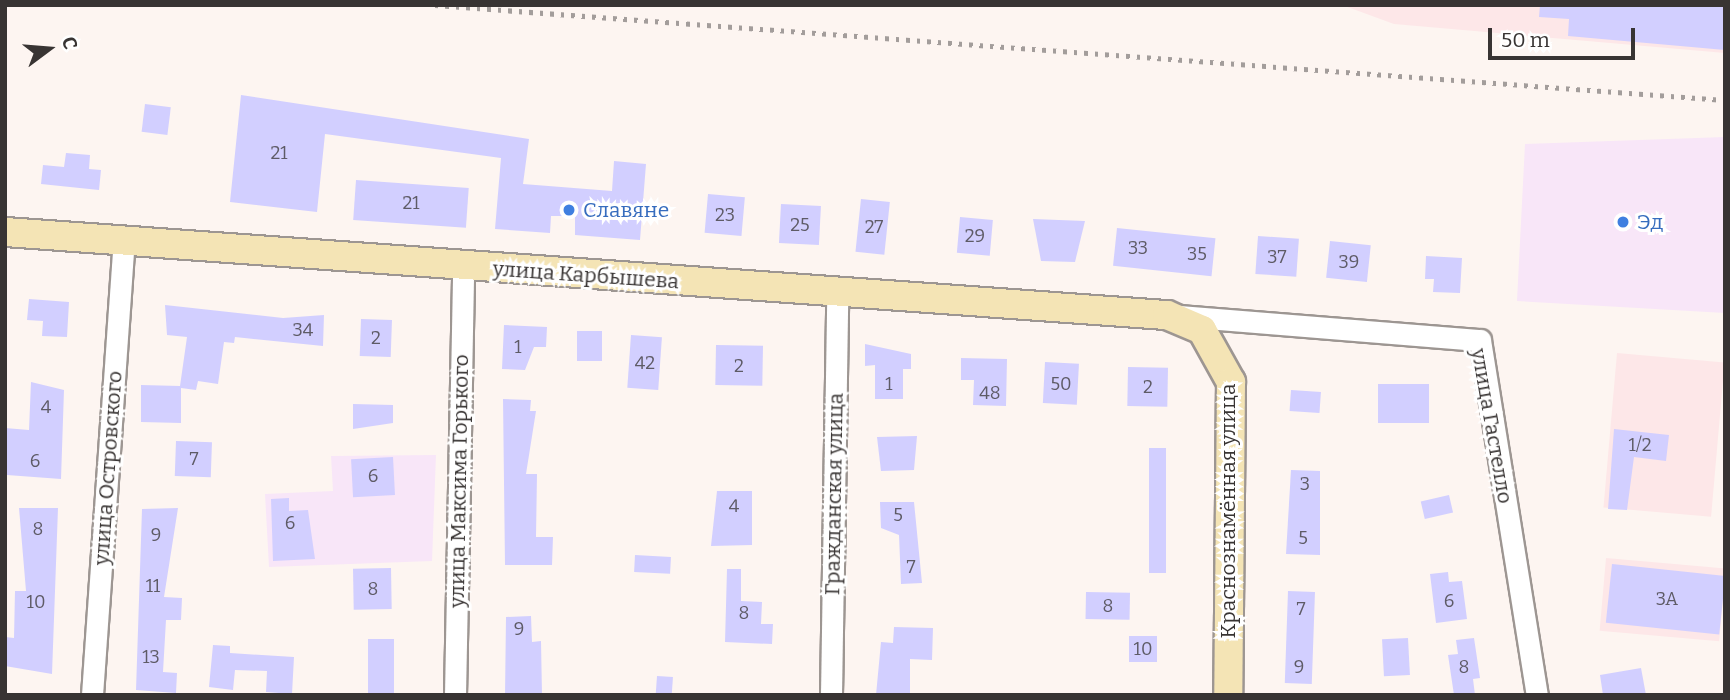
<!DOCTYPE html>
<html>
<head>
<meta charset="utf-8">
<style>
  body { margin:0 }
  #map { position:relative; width:1730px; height:700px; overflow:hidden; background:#fdf5f1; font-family:Bitter,serif }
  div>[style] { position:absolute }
  .commercial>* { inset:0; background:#f8e6f8 }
  .industrial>* { inset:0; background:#fde7e8; transform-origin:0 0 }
  .building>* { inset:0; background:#d2cfff; transform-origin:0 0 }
  .roads { filter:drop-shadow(2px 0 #9d9692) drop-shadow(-2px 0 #9d9692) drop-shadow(0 2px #9d9692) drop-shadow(0 -2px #9d9692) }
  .street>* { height:21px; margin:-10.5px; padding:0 10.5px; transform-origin:10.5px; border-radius:10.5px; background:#fff }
  .secondary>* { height:28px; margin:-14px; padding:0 14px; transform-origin:14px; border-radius:14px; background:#f4e4b5 }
  .rail>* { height:5px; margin-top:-2.5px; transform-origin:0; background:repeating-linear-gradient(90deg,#a39d9b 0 3.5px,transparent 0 10.5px) }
  .dots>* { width:19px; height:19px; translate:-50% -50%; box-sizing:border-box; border:4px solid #fff; border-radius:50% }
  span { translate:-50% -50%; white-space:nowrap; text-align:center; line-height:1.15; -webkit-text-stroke:6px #fff; paint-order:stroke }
  .number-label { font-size:18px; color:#5e5b66 }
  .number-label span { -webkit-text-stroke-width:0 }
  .shop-label { font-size:21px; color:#366cbe }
  .left { translate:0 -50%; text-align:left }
  .street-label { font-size:21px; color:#383433 }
  .frame { position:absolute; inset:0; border:7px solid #383433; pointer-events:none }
  .north { position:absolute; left:14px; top:14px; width:70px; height:70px; -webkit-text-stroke:5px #fff; paint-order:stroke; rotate:74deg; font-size:19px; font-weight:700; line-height:28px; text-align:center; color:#383433 }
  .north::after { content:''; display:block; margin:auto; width:24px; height:32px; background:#383433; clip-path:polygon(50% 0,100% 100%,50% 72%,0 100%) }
  .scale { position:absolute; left:1488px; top:28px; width:147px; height:32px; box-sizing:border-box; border:4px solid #383433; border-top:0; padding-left:9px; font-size:21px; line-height:24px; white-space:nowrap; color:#383433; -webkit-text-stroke:5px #fff; paint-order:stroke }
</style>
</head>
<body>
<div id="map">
  <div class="commercial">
    <div style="clip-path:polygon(1725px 137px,1725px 313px,1517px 301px,1525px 144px)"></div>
    <div style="clip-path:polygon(436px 455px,432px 561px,269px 567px,265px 494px,333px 491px,331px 456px)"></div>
  </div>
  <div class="industrial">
    <div style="clip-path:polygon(1342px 5px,1725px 5px,1725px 53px,1394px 24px)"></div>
    <div style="left:1617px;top:353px;width:108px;height:155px;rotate:5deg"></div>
    <div style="left:1606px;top:558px;width:120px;height:73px;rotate:5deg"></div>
  </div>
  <div class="building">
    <div style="clip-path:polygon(1540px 5px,1725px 5px,1725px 50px,1568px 36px,1569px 19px,1539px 17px)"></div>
    <div style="clip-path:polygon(241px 95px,529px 139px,523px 184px,612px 191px,614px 161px,646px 164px,640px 240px,575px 235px,575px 216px,551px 216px,550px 233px,495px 229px,501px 158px,325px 134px,317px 212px,230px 202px)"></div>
    <div style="left:145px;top:104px;width:26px;height:28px;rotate:7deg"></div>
    <div style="clip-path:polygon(66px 153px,90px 155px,89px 169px,101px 170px,99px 190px,41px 184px,43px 165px,64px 167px)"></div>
    <div style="left:356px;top:180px;width:113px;height:40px;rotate:4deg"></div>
    <div style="left:708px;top:194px;width:37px;height:39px;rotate:5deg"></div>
    <div style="left:861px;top:199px;width:29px;height:53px;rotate:6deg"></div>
    <div style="left:781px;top:204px;width:40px;height:39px;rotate:3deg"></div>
    <div style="left:960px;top:217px;width:33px;height:36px;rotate:5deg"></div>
    <div style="clip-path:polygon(1033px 219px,1085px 221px,1075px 262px,1041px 261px)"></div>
    <div style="left:1117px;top:228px;width:99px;height:38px;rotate:6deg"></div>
    <div style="left:1258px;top:236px;width:41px;height:38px;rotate:4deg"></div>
    <div style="left:1330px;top:241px;width:41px;height:37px;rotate:6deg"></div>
    <div style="clip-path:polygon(1426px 256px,1462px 258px,1460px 293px,1433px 292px,1434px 279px,1425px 279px)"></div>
    <div style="clip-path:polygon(29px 299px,69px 302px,67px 337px,42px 336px,43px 321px,27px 320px)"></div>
    <div style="clip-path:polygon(165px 305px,283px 318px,324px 315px,323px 346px,235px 337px,234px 343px,224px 342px,218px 384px,198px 381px,196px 390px,181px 388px,181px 423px,141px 422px,141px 385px,180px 386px,187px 337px,167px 335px)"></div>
    <div style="left:361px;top:319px;width:31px;height:37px;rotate:2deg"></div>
    <div style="clip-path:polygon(504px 325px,547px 327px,546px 347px,534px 347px,525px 370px,502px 369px)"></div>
    <div style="left:577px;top:331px;width:25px;height:30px"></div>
    <div style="left:631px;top:335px;width:31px;height:53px;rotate:4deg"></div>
    <div style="clip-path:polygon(865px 344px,911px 354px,911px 369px,903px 369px,903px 399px,875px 399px,875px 365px,865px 366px)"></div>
    <div style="left:716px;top:345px;width:47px;height:40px;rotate:1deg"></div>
    <div style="clip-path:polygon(961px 358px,1007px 359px,1006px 406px,973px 405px,974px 380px,961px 380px)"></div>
    <div style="left:1045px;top:362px;width:34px;height:41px;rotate:3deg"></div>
    <div style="left:1128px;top:367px;width:40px;height:39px;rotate:1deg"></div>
    <div style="clip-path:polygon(31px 382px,64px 390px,61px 479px,7px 475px,5px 428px,29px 430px)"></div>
    <div style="left:1378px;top:384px;width:51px;height:39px"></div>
    <div style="left:1291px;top:390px;width:30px;height:21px;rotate:4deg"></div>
    <div style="clip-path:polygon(503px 399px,531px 400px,530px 411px,536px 411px,526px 474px,537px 474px,536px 537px,553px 537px,552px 565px,505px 565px)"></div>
    <div style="clip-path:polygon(353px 404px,393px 405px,393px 423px,353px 429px)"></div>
    <div style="clip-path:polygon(1614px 429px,1669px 435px,1666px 461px,1634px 457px,1627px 510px,1608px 509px)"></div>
    <div style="clip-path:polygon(917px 436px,914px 470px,881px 471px,877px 437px)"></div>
    <div style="left:176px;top:441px;width:36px;height:35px;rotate:2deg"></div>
    <div style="left:1149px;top:448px;width:17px;height:125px"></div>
    <div style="left:393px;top:457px;width:38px;height:42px;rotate:87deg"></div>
    <div style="clip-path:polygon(1291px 470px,1320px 471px,1320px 555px,1286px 554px)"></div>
    <div style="clip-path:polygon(717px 491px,752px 491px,752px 545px,711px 546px)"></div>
    <div style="left:1449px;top:495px;width:18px;height:29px;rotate:77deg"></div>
    <div style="clip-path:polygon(289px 498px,289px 511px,308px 510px,315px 559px,273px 561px,271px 499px)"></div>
    <div style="clip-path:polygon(880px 502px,914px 502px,922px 583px,901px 584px,899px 535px,881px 528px)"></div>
    <div style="clip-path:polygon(19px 508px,58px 508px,52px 674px,5px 666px,5px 637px,14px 638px,15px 591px,26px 591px)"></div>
    <div style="clip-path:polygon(178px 508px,164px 597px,182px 598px,181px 620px,166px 620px,163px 672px,177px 673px,176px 693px,136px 690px,142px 509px)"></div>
    <div style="left:635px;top:555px;width:36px;height:17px;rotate:3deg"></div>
    <div style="left:1612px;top:564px;width:114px;height:59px;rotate:6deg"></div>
    <div style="left:391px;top:568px;width:41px;height:38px;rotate:89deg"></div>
    <div style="clip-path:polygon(727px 569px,741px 569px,741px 601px,762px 602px,761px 624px,773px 624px,772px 644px,725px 642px)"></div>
    <div style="clip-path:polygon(1448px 572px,1449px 582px,1462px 581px,1467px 619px,1436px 623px,1430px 574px)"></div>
    <div style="left:1288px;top:591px;width:27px;height:92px;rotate:2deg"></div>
    <div style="left:1086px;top:592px;width:44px;height:27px;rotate:1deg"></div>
    <div style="clip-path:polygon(531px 616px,532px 642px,541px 641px,542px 695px,505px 695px,506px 617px)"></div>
    <div style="clip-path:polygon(894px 627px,933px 628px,932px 660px,910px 659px,910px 695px,876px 695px,881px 642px,893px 643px)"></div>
    <div style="left:1129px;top:636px;width:28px;height:26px"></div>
    <div style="left:1408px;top:638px;width:37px;height:26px;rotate:87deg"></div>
    <div style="clip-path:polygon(1474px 638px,1480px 678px,1473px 679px,1475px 695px,1454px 695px,1448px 655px,1458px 654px,1456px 640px)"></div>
    <div style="left:368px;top:639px;width:26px;height:56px"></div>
    <div style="clip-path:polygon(213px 645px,230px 646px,230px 653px,294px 657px,292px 694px,266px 692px,267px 671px,235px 670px,233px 690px,209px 687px)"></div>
    <div style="clip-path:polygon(1641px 668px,1646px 695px,1603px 695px,1600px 675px)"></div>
    <div style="left:657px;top:676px;width:16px;height:19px;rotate:4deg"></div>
  </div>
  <div class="roads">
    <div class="street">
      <div style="left:1180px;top:316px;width:301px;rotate:4.6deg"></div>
      <div style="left:1480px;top:340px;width:360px;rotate:80.9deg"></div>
      <div style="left:92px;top:695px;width:454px;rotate:-86deg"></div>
      <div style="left:455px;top:695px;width:429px;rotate:-88.9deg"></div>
      <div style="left:831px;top:695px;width:402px;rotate:-89.1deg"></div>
    </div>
    <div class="secondary">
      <div style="left:5px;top:232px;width:1165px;rotate:4.09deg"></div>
      <div style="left:1167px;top:315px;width:38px;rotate:23deg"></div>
      <div style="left:1202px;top:330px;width:60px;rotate:60.9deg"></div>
      <div style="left:1231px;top:382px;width:313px;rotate:90.5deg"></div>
    </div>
  </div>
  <div class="rail">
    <div style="left:435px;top:5px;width:1293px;rotate:4.21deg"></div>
  </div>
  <div class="dots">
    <div style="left:569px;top:210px;background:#3f7fe0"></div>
    <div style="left:1623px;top:222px;background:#3f7fe0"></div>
  </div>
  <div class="number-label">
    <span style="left:279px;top:153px">21</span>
    <span style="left:411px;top:203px">21</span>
    <span style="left:725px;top:215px">23</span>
    <span style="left:800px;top:225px">25</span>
    <span style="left:874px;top:227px">27</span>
    <span style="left:975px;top:236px">29</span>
    <span style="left:1138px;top:248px">33</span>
    <span style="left:1197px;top:254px">35</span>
    <span style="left:1277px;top:257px">37</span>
    <span style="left:1349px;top:262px">39</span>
    <span style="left:303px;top:330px">34</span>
    <span style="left:376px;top:338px">2</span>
    <span style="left:518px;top:347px">1</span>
    <span style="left:645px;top:363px">42</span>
    <span style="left:739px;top:366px">2</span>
    <span style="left:889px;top:384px">1</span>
    <span style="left:1061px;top:384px">50</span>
    <span style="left:1148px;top:387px">2</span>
    <span style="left:990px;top:393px">48</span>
    <span style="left:46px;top:407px">4</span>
    <span style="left:1640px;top:445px">1/2</span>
    <span style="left:194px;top:459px">7</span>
    <span style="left:35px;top:461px">6</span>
    <span style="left:373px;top:476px">6</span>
    <span style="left:1305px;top:484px">3</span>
    <span style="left:734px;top:506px">4</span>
    <span style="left:898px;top:515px">5</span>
    <span style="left:290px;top:523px">6</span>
    <span style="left:38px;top:529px">8</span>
    <span style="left:156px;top:535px">9</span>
    <span style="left:1303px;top:538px">5</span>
    <span style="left:911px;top:567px">7</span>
    <span style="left:153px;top:586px">11</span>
    <span style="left:373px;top:589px">8</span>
    <span style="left:1667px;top:599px">3А</span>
    <span style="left:1449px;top:601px">6</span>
    <span style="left:36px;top:602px">10</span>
    <span style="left:1108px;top:606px">8</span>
    <span style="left:1301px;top:609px">7</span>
    <span style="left:744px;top:613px">8</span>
    <span style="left:519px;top:629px">9</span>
    <span style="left:1143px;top:649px">10</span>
    <span style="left:151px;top:657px">13</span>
    <span style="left:1299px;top:667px">9</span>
    <span style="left:1464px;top:667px">8</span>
  </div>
  <div class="shop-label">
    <span class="left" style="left:583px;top:210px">Славяне</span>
    <span class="left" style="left:1637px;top:222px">Эд</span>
  </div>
  <div class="street-label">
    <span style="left:586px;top:275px;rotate:4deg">улица Карбышева</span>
    <span style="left:1492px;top:426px;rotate:80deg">улица Гастелло</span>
    <span style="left:108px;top:468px;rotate:-86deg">улица Островского</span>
    <span style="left:459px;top:481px;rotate:-89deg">улица Максима Горького</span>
    <span style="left:834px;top:494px;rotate:-89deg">Гражданская улица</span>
    <span style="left:1228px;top:511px;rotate:-90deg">Краснознамённая улица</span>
  </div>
  <div class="frame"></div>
  <div class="north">С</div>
  <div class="scale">50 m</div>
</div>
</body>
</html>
